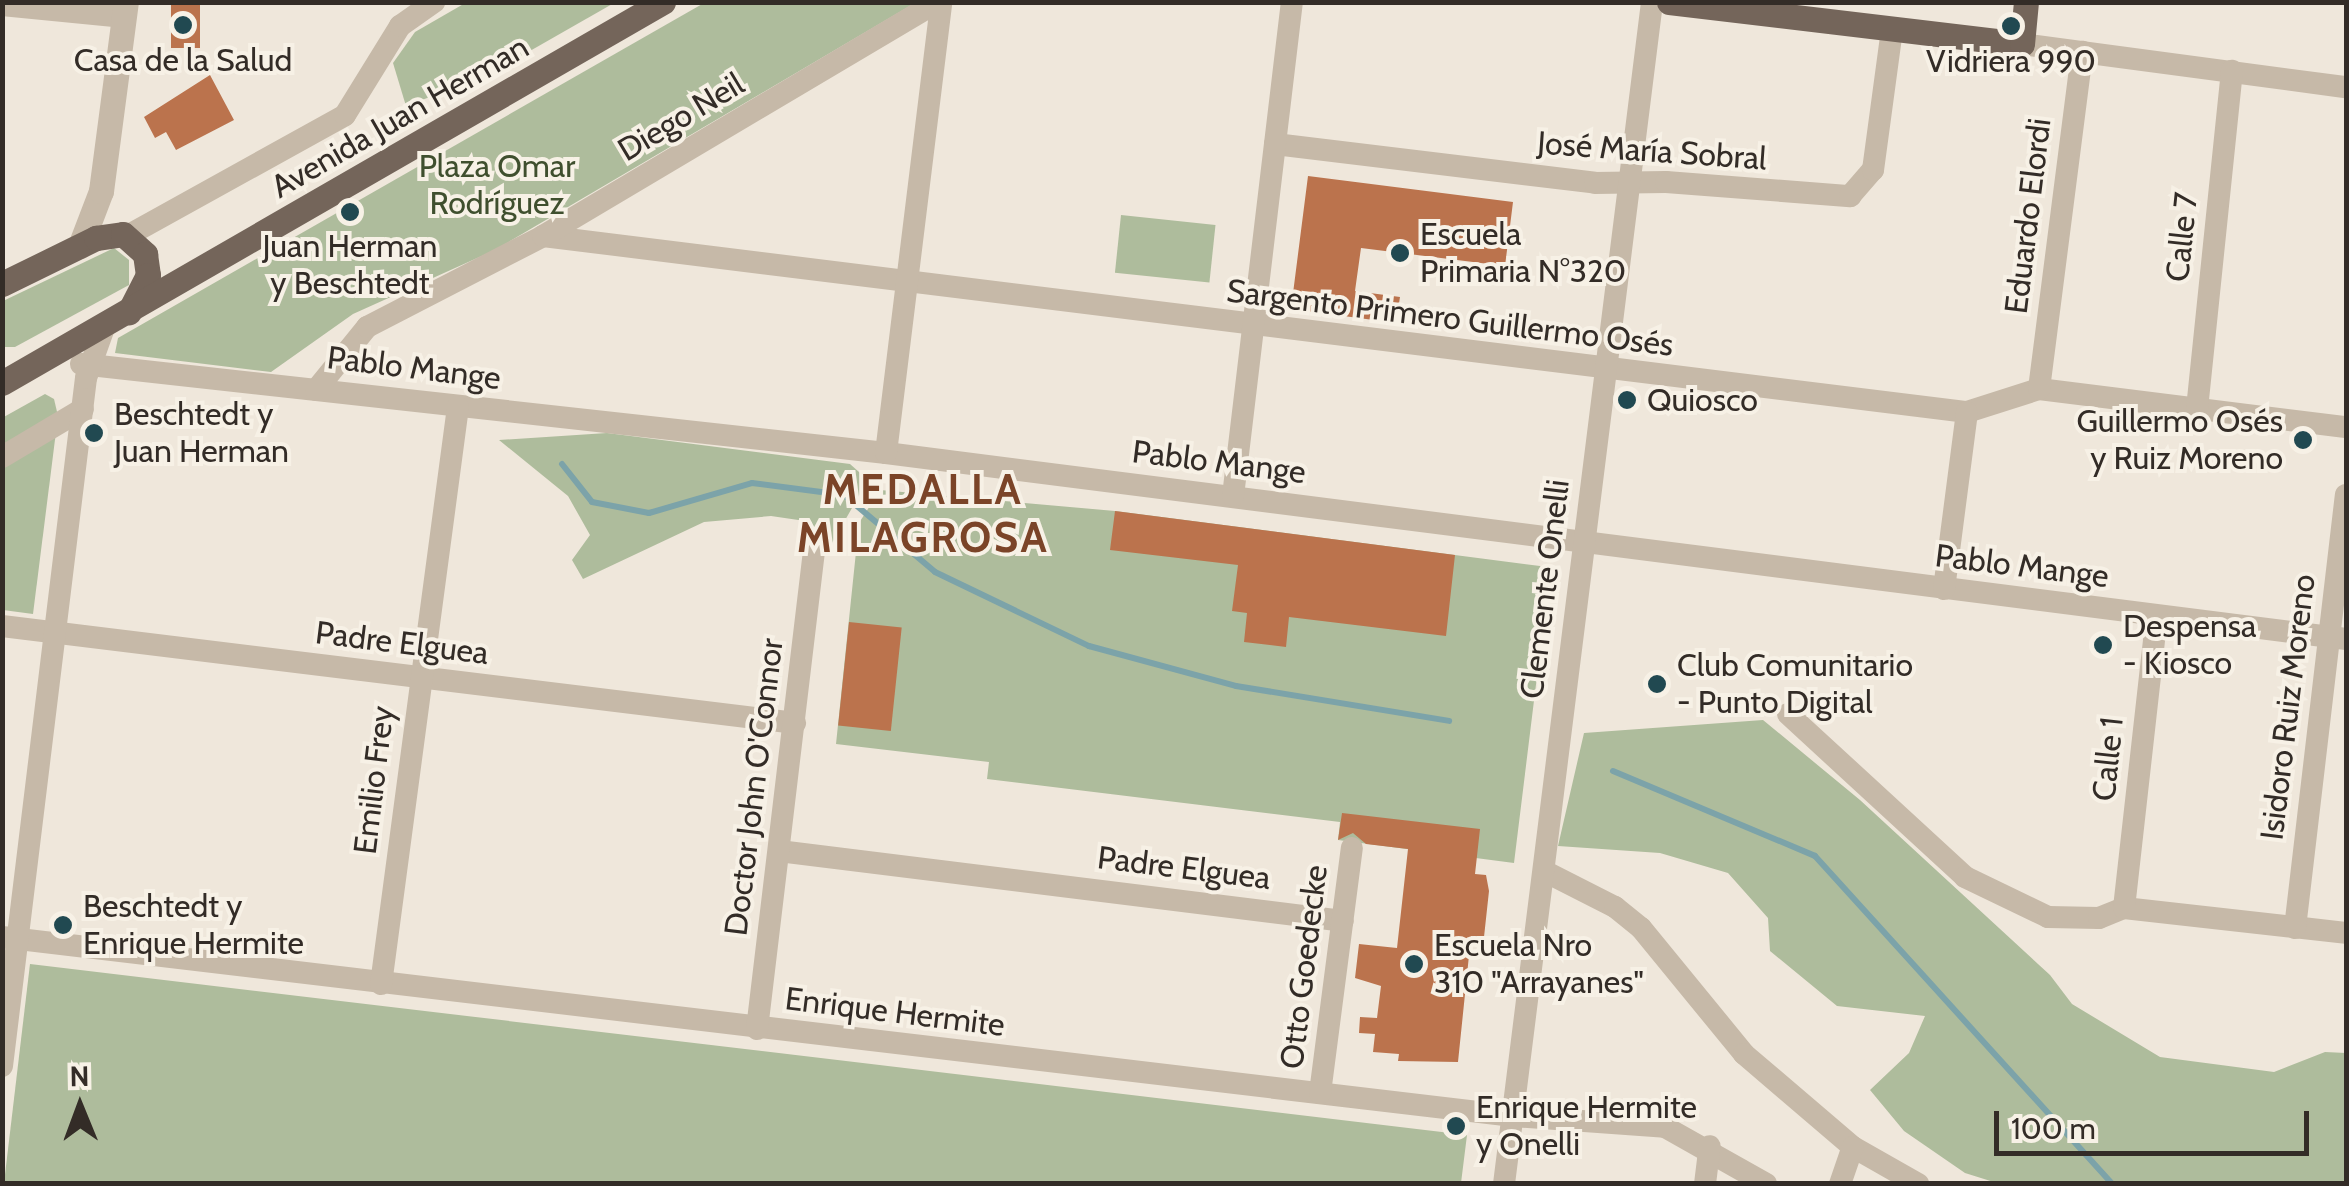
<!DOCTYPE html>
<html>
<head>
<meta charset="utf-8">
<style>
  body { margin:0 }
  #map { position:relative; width:2349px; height:1186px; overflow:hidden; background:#efe7db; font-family:Cabin,sans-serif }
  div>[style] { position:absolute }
  .green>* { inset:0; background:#aebc9c; transform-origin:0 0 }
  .stream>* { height:6px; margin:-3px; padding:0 3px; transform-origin:3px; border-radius:3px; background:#7ca3a9 }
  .building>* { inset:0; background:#bb734d; transform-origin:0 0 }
  .minor>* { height:22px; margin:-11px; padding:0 11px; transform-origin:11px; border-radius:11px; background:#c6b9a8 }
  .tertiary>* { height:25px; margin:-12.5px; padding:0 12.5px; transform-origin:12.5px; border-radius:12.5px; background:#c6b9a8 }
  .primary>* { height:25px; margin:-12.5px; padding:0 12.5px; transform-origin:12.5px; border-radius:12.5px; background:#74655a }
  .dots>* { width:28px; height:28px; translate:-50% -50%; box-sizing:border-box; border:5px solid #f7f1e6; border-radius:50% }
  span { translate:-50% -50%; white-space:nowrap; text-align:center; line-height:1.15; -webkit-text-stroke:8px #f7f1e6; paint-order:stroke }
  .poi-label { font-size:32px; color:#332c27 }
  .left { translate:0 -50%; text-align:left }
  .right { translate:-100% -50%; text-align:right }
  .street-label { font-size:32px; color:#332c27 }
  .park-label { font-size:32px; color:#3f4f2e }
  .district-label { font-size:42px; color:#7b4428; font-weight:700; letter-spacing:2.5px }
  .frame { position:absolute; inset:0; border:5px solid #332c27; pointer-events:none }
  .north { position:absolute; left:30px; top:1056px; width:100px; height:100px; -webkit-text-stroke:8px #f7f1e6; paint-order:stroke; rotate:359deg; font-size:28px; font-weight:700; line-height:40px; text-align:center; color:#332c27 }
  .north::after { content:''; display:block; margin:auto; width:35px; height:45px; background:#332c27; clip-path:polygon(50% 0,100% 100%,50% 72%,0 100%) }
  .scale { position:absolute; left:1994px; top:1111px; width:315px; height:45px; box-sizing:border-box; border:5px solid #332c27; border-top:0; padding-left:12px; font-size:30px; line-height:35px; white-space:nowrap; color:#332c27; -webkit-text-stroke:8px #f7f1e6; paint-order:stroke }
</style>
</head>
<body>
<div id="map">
  <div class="green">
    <div style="clip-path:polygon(467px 2px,614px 2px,614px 3px,488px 75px,406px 106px,393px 63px,415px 32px)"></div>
    <div style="clip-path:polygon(704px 3px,915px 3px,495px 250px,353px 314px,271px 372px,115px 353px,118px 338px)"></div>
    <div style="left:1121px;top:215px;width:95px;height:58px;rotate:6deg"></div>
    <div style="clip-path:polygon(114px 248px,129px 260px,129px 285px,15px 347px,3px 347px,3px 301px)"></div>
    <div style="clip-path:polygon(45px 394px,54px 399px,58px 416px,33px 614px,3px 610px,2px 418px)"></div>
    <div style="clip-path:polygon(607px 433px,850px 464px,868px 480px,832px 543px,806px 545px,812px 522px,771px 516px,704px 522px,583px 579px,572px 560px,590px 535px,568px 496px,499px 440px)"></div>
    <div style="clip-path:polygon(880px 490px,1115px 511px,1540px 566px,1549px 579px,1514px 863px,1338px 840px,1340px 822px,987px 779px,989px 762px,836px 744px,859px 523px)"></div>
    <div style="clip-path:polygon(1763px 720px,1860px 800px,2050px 975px,2072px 1004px,2160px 1057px,2274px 1072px,2325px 1052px,2346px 1053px,2346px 1183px,2000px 1184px,1965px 1173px,1904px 1131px,1870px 1090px,1909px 1053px,1925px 1016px,1837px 1006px,1770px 951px,1768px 918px,1728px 873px,1660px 853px,1558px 846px,1584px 733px)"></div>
    <div style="clip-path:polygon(30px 964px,1467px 1135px,1461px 1183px,4px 1183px)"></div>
  </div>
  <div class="stream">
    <div style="left:562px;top:464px;width:48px;rotate:51.7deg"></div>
    <div style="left:592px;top:502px;width:58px;rotate:10.9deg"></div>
    <div style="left:649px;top:513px;width:107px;rotate:-16.2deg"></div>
    <div style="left:752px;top:483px;width:93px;rotate:7.4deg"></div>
    <div style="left:844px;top:495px;width:119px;rotate:40.2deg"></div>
    <div style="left:935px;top:572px;width:171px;rotate:25.7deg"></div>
    <div style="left:1089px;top:646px;width:152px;rotate:15.2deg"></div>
    <div style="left:1236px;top:686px;width:216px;rotate:9.3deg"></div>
    <div style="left:1613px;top:771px;width:219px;rotate:22.8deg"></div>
    <div style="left:1815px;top:856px;width:442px;rotate:47.8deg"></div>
  </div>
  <div class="building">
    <div style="left:171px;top:2px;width:29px;height:46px"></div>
    <div style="clip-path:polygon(210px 75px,234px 120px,176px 150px,166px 132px,155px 138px,144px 117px)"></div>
    <div style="clip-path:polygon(1308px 176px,1513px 202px,1505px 266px,1361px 248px,1355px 291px,1400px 297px,1396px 323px,1291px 309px)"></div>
    <div style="clip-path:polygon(1115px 511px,1455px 555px,1446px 636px,1289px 617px,1286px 647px,1244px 642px,1247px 613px,1232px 611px,1238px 565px,1110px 550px)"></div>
    <div style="left:849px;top:622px;width:53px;height:104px;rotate:6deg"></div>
    <div style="clip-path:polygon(1342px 813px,1480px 829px,1475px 874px,1486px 875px,1489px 891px,1484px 937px,1471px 936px,1458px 1062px,1398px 1061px,1399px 1054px,1373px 1052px,1375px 1034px,1359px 1033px,1360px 1017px,1377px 1018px,1381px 986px,1355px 978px,1359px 944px,1397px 948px,1408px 849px,1366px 844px,1353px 833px,1338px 840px)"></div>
  </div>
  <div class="minor">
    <div style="left:2px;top:5px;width:123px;rotate:5.6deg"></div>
    <div style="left:2022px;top:44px;width:327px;rotate:7.6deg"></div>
    <div style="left:1275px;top:144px;width:322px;rotate:6.9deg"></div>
    <div style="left:1595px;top:183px;width:71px;rotate:-0.8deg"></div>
    <div style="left:1666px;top:182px;width:185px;rotate:4.4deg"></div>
    <div style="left:1850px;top:196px;width:35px;rotate:-49deg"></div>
    <div style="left:1873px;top:170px;width:141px;rotate:-82.3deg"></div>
    <div style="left:127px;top:236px;width:249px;rotate:-29deg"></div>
    <div style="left:345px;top:115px;width:105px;rotate:-58.3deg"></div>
    <div style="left:400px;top:26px;width:42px;rotate:-35.2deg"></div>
    <div style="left:543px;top:236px;width:1435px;rotate:7.05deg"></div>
    <div style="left:1967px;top:412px;width:76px;rotate:-17.7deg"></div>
    <div style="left:2039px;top:389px;width:309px;rotate:7.1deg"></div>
    <div style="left:81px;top:364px;width:810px;rotate:6.31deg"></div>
    <div style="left:886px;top:453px;width:1472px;rotate:7.26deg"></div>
    <div style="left:2039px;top:389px;width:340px;rotate:-82.7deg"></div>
    <div style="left:316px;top:390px;width:81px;rotate:-51deg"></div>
    <div style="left:367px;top:327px;width:198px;rotate:-27.3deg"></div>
    <div style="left:543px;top:236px;width:458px;rotate:-30.7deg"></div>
    <div style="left:2197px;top:409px;width:340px;rotate:-84.1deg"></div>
    <div style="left:886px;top:453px;width:454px;rotate:-83deg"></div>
    <div style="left:2px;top:457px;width:94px;rotate:-30.7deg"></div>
    <div style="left:1233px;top:496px;width:498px;rotate:-83.2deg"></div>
    <div style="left:1944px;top:589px;width:178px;rotate:-82.6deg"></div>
    <div style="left:2px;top:626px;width:799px;rotate:6.97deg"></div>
    <div style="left:1788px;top:714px;width:241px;rotate:42.6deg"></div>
    <div style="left:1965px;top:877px;width:92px;rotate:25.7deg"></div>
    <div style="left:2048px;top:917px;width:51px;rotate:1.1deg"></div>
    <div style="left:2099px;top:918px;width:27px;rotate:-22deg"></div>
    <div style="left:2124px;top:908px;width:223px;rotate:6.4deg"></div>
    <div style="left:779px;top:851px;width:568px;rotate:7.07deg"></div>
    <div style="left:1544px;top:871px;width:80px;rotate:26.9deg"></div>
    <div style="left:1615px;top:907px;width:33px;rotate:39deg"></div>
    <div style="left:1641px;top:928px;width:163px;rotate:50.7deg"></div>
    <div style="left:1744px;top:1054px;width:143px;rotate:40.5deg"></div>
    <div style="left:1853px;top:1147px;width:75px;rotate:29.6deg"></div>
    <div style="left:2124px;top:908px;width:294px;rotate:-83.6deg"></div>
    <div style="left:2295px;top:928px;width:436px;rotate:-83.3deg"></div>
    <div style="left:2px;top:937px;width:1522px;rotate:6.76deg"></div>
    <div style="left:1513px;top:1116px;width:152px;rotate:4.1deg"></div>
    <div style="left:1665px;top:1127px;width:116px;rotate:29.4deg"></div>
    <div style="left:381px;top:984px;width:582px;rotate:-82.4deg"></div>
    <div style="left:757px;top:1029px;width:479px;rotate:-83.2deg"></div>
    <div style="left:2px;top:1066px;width:693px;rotate:-83.04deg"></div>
    <div style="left:86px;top:378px;width:56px;rotate:-70.3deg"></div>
    <div style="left:1320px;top:1093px;width:247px;rotate:-82.6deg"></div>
    <div style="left:1504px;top:1184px;width:1191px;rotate:-82.86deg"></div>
    <div style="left:1705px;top:1184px;width:38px;rotate:-83deg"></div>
    <div style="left:1840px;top:1184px;width:39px;rotate:-71deg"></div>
  </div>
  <div class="tertiary">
    <div style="left:80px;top:246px;width:59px;rotate:-69.1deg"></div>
    <div style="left:101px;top:191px;width:191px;rotate:-82.5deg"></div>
  </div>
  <div class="primary">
    <div style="left:1669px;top:2px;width:355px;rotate:6.8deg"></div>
    <div style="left:2022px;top:44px;width:42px;rotate:-84.6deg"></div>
    <div style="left:2px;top:284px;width:105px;rotate:-26.1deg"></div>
    <div style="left:96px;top:238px;width:27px;rotate:-8deg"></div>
    <div style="left:123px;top:234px;width:30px;rotate:42deg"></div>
    <div style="left:145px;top:254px;width:21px;rotate:82deg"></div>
    <div style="left:148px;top:275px;width:42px;rotate:117.2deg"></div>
    <div style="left:2px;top:383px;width:763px;rotate:-29.96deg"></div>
  </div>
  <div class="dots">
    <div style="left:183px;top:25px;background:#214951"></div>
    <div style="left:2011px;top:26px;background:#214951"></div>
    <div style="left:350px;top:212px;background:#214951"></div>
    <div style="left:1400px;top:253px;background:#214951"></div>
    <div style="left:1627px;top:400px;background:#214951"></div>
    <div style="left:94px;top:433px;background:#214951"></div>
    <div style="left:2303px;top:440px;background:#214951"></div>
    <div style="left:2103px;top:645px;background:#214951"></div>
    <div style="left:1657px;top:684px;background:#214951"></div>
    <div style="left:63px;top:925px;background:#214951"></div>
    <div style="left:1414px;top:964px;background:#214951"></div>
    <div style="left:1456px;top:1126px;background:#214951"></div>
  </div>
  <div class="poi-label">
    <span style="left:183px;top:60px">Casa de la Salud</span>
    <span style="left:2011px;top:61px">Vidriera 990</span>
    <span class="left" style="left:1420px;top:253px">Escuela<br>Primaria N°320</span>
    <span style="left:350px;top:265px">Juan Herman<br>y Beschtedt</span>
    <span class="left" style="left:1647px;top:400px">Quiosco</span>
    <span class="left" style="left:114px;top:433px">Beschtedt y<br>Juan Herman</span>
    <span class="right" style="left:2283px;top:440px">Guillermo Osés<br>y Ruiz Moreno</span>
    <span class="left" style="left:2123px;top:645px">Despensa<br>- Kiosco</span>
    <span class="left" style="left:1677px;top:684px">Club Comunitario<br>- Punto Digital</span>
    <span class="left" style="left:83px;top:925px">Beschtedt y<br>Enrique Hermite</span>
    <span class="left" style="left:1434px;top:964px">Escuela Nro<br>310 "Arrayanes"</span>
    <span class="left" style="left:1476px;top:1126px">Enrique Hermite<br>y Onelli</span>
  </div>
  <div class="street-label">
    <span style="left:400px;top:117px;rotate:-30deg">Avenida Juan Herman</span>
    <span style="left:681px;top:117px;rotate:-31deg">Diego Neil</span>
    <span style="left:1652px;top:151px;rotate:4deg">José María Sobral</span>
    <span style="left:2028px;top:216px;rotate:-83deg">Eduardo Elordi</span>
    <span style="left:2182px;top:237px;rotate:-84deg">Calle 7</span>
    <span style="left:1450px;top:318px;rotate:7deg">Sargento Primero Guillermo Osés</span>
    <span style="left:414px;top:368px;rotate:7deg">Pablo Mange</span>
    <span style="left:1219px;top:462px;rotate:7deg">Pablo Mange</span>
    <span style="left:2022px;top:566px;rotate:7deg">Pablo Mange</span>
    <span style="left:1545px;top:589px;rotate:-83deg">Clemente Onelli</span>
    <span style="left:402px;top:643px;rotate:7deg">Padre Elguea</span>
    <span style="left:2288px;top:707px;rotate:-83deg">Isidoro Ruiz Moreno</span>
    <span style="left:2108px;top:759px;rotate:-84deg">Calle 1</span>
    <span style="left:374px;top:780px;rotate:-83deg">Emilio Frey</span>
    <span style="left:754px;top:787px;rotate:-83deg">Doctor John O'Connor</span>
    <span style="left:1184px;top:868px;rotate:7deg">Padre Elguea</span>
    <span style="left:1304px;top:967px;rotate:-83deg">Otto Goedecke</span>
    <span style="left:895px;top:1012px;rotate:7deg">Enrique Hermite</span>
  </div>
  <div class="park-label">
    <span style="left:497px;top:185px">Plaza Omar<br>Rodríguez</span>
  </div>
  <div class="district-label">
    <span style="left:923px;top:513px">MEDALLA<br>MILAGROSA</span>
  </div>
  <div class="frame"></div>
  <div class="north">N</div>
  <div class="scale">100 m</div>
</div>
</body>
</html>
